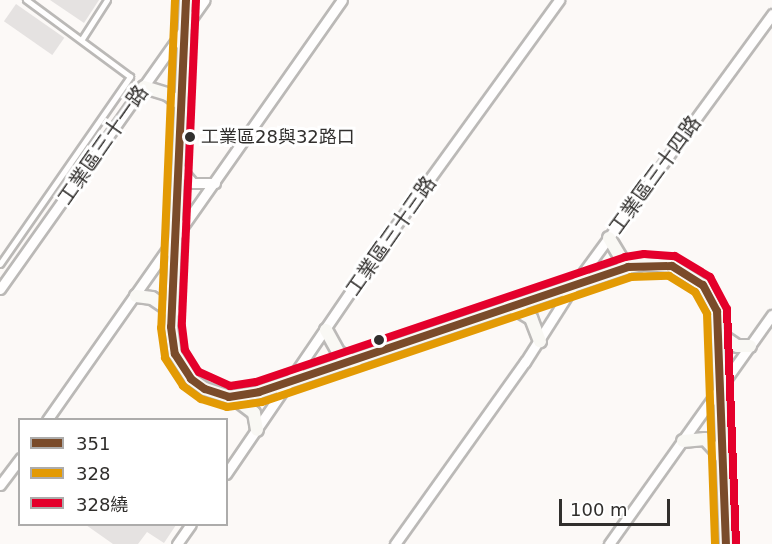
<!DOCTYPE html>
<html>
<head>
<meta charset="utf-8">
<style>
  body { margin:0 }
  #map { position:relative; width:772px; height:544px; overflow:hidden; background:#fcf9f7; font-family:"DejaVu Sans","Noto Sans TC",sans-serif }
  div>[style] { position:absolute }
  .building>* { inset:0; background:#e5e2e1; transform-origin:0 0 }
  .roads { filter:drop-shadow(2px 0 #bbb9b7) drop-shadow(-2px 0 #bbb9b7) drop-shadow(0 2px #bbb9b7) drop-shadow(0 -2px #bbb9b7) }
  .lane>* { height:4.5px; margin:-2.25px; padding:0 2.25px; transform-origin:2.25px; border-radius:2.25px; background:#fffefe }
  .street>* { height:9px; margin:-4.5px; padding:0 4.5px; transform-origin:4.5px; border-radius:4.5px; background:#fffefe }
  .secondary>* { height:12px; margin:-6px; padding:0 6px; transform-origin:6px; border-radius:6px; background:#f9f8f4 }
  .bus-1>* { height:8px; margin:-4px; padding:0 4px; transform-origin:4px; border-radius:4px; background:#7a4b2a }
  .bus-2>* { height:8px; margin:-4px; padding:0 4px; transform-origin:4px; border-radius:4px; background:#e39a04 }
  .bus-3>* { height:8px; margin:-4px; padding:0 4px; transform-origin:4px; border-radius:4px; background:#e4002b }
  .dots>* { width:16px; height:16px; translate:-50% -50%; box-sizing:border-box; border:3px solid #fff; border-radius:50% }
  span { translate:-50% -50%; white-space:nowrap; text-align:center; line-height:1.15; -webkit-text-stroke:6px #fff; paint-order:stroke }
  .bus-label { font-size:18px; color:#312f2d }
  .left { translate:0 -50%; text-align:left }
  .street-label { font-size:20px; color:#312f2d }
  .legend { position:absolute; left:18px; top:418px; width:210px; height:108px; box-sizing:border-box; background:#fff; border:2px solid #adacab; margin:0; padding:8px 10px; list-style:none; font-size:18px; color:#312f2d }
  .legend li { display:flex; align-items:center; gap:12px; height:30px }
  .legend b { width:30px; border:2px solid #adacab }
  .scale { position:absolute; left:559px; top:499px; width:111px; height:27px; box-sizing:border-box; border:3px solid #312f2d; border-top:0; padding-left:8px; font-size:18px; line-height:21px; white-space:nowrap; color:#312f2d; -webkit-text-stroke:4px #fff; paint-order:stroke }
</style>
</head>
<body>
<div id="map">
  <div class="building">
    <div style="clip-path:polygon(50px 0,99px 0,84px 23px)"></div>
    <div style="left:16px;top:4px;width:59px;height:21px;rotate:35deg"></div>
    <div style="clip-path:polygon(86px 525px,176px 525px,164px 543px,147px 532px,138px 544px,113px 544px)"></div>
  </div>
  <div class="roads">
    <div class="lane">
      <div style="left:82px;top:39px;width:46px;rotate:-57.3deg"></div>
      <div style="left:0;top:264px;width:228px;rotate:-55.2deg"></div>
      <div style="left:130px;top:77px;width:129px;rotate:-143.5deg"></div>
    </div>
    <div class="street">
      <div style="left:179px;top:167px;width:21px;rotate:49deg"></div>
      <div style="left:193px;top:183px;width:22px"></div>
      <div style="left:0;top:289px;width:354px;rotate:-54.7deg"></div>
      <div style="left:47px;top:420px;width:513px;rotate:-54.92deg"></div>
      <div style="left:226px;top:474px;width:281px;rotate:-55.7deg"></div>
      <div style="left:384px;top:242px;width:299px;rotate:-54.1deg"></div>
      <div style="left:0;top:485px;width:34px;rotate:-53deg"></div>
      <div style="left:177px;top:544px;width:24px;rotate:-55deg"></div>
      <div style="left:395px;top:544px;width:224px;rotate:-54.5deg"></div>
      <div style="left:525px;top:362px;width:91px;rotate:-57.5deg"></div>
      <div style="left:574px;top:285px;width:336px;rotate:-53.8deg"></div>
      <div style="left:609px;top:544px;width:281px;rotate:-54.6deg"></div>
    </div>
    <div class="secondary">
      <div style="left:186px;top:0;width:327px;rotate:92.6deg"></div>
      <div style="left:171px;top:327px;width:27px;rotate:82deg"></div>
      <div style="left:175px;top:354px;width:30px;rotate:57deg"></div>
      <div style="left:191px;top:379px;width:17px;rotate:36deg"></div>
      <div style="left:205px;top:389px;width:25px;rotate:18deg"></div>
      <div style="left:229px;top:397px;width:30px;rotate:-9deg"></div>
      <div style="left:259px;top:392px;width:390px;rotate:-18.7deg"></div>
      <div style="left:628px;top:267px;width:16px;rotate:-11deg"></div>
      <div style="left:644px;top:264px;width:28px;rotate:4deg"></div>
      <div style="left:672px;top:266px;width:36px;rotate:32deg"></div>
      <div style="left:703px;top:285px;width:30px;rotate:62deg"></div>
      <div style="left:717px;top:311px;width:233px;rotate:87.8deg"></div>
      <div style="left:144px;top:87px;width:24px;rotate:17deg"></div>
      <div style="left:167px;top:94px;width:17px;rotate:36deg"></div>
      <div style="left:609px;top:238px;width:26px;rotate:59deg"></div>
      <div style="left:622px;top:260px;width:16px;rotate:14deg"></div>
      <div style="left:136px;top:296px;width:16px;rotate:7deg"></div>
      <div style="left:152px;top:298px;width:25px;rotate:34deg"></div>
      <div style="left:509px;top:305px;width:26px;rotate:31deg"></div>
      <div style="left:531px;top:318px;width:25px;rotate:69deg"></div>
      <div style="left:326px;top:330px;width:25px;rotate:61deg"></div>
      <div style="left:338px;top:352px;width:20px;rotate:33deg"></div>
      <div style="left:718px;top:333px;width:23px;rotate:34deg"></div>
      <div style="left:737px;top:346px;width:13px"></div>
      <div style="left:234px;top:398px;width:25px;rotate:37deg"></div>
      <div style="left:254px;top:413px;width:17px;rotate:80deg"></div>
      <div style="left:683px;top:441px;width:22px;rotate:-5deg"></div>
      <div style="left:705px;top:439px;width:23px;rotate:47deg"></div>
    </div>
  </div>
  <div class="bus-1">
    <div style="left:186px;top:0;width:327px;rotate:92.6deg"></div>
    <div style="left:171px;top:327px;width:27px;rotate:82deg"></div>
    <div style="left:175px;top:354px;width:30px;rotate:57deg"></div>
    <div style="left:191px;top:379px;width:17px;rotate:36deg"></div>
    <div style="left:205px;top:389px;width:25px;rotate:18deg"></div>
    <div style="left:229px;top:397px;width:30px;rotate:-9deg"></div>
    <div style="left:259px;top:392px;width:390px;rotate:-18.7deg"></div>
    <div style="left:628px;top:267px;width:44px;rotate:-1.3deg"></div>
    <div style="left:672px;top:266px;width:36px;rotate:32deg"></div>
    <div style="left:703px;top:285px;width:30px;rotate:62deg"></div>
    <div style="left:717px;top:311px;width:233px;rotate:87.8deg"></div>
  </div>
  <div class="bus-2">
    <div style="left:175px;top:0;width:328px;rotate:92.4deg"></div>
    <div style="left:161px;top:328px;width:30px;rotate:82deg"></div>
    <div style="left:165px;top:358px;width:33px;rotate:57deg"></div>
    <div style="left:183px;top:386px;width:22px;rotate:36deg"></div>
    <div style="left:201px;top:399px;width:27px;rotate:17deg"></div>
    <div style="left:227px;top:407px;width:35px;rotate:-8deg"></div>
    <div style="left:262px;top:402px;width:390px;rotate:-18.7deg"></div>
    <div style="left:631px;top:277px;width:38px;rotate:-2deg"></div>
    <div style="left:669px;top:276px;width:31px;rotate:32deg"></div>
    <div style="left:695px;top:292px;width:25px;rotate:61deg"></div>
    <div style="left:707px;top:314px;width:230px;rotate:88deg"></div>
  </div>
  <div class="bus-3">
    <div style="left:196px;top:0;width:326px;rotate:92.5deg"></div>
    <div style="left:182px;top:326px;width:24px;rotate:83deg"></div>
    <div style="left:185px;top:350px;width:26px;rotate:58deg"></div>
    <div style="left:199px;top:372px;width:34px;rotate:24deg"></div>
    <div style="left:230px;top:386px;width:26px;rotate:-9deg"></div>
    <div style="left:256px;top:382px;width:390px;rotate:-18.7deg"></div>
    <div style="left:625px;top:257px;width:19px;rotate:-9deg"></div>
    <div style="left:644px;top:254px;width:31px;rotate:4deg"></div>
    <div style="left:675px;top:256px;width:41px;rotate:31deg"></div>
    <div style="left:710px;top:277px;width:36px;rotate:62deg"></div>
    <div style="left:727px;top:309px;width:235px;rotate:87.8deg"></div>
  </div>
  <div class="dots">
    <div style="left:190px;top:137px;background:#312f2d"></div>
    <div style="left:379px;top:340px;background:#312f2d"></div>
  </div>
  <div class="bus-label">
    <span class="left" style="left:201px;top:137px">工業區28與32路口</span>
  </div>
  <div class="street-label">
    <span style="left:103px;top:145px;rotate:-55deg">工業區三十一路</span>
    <span style="left:655px;top:175px;rotate:-54deg">工業區三十四路</span>
    <span style="left:391px;top:236px;rotate:-55deg">工業區三十三路</span>
  </div>
  <ul class="legend">
  <li><b style="height:8px;background:#7a4b2a"></b>351</li>
  <li><b style="height:8px;background:#e39a04"></b>328</li>
  <li><b style="height:8px;background:#e4002b"></b>328繞</li>
  </ul>
  <div class="scale">100 m</div>
</div>
</body>
</html>
